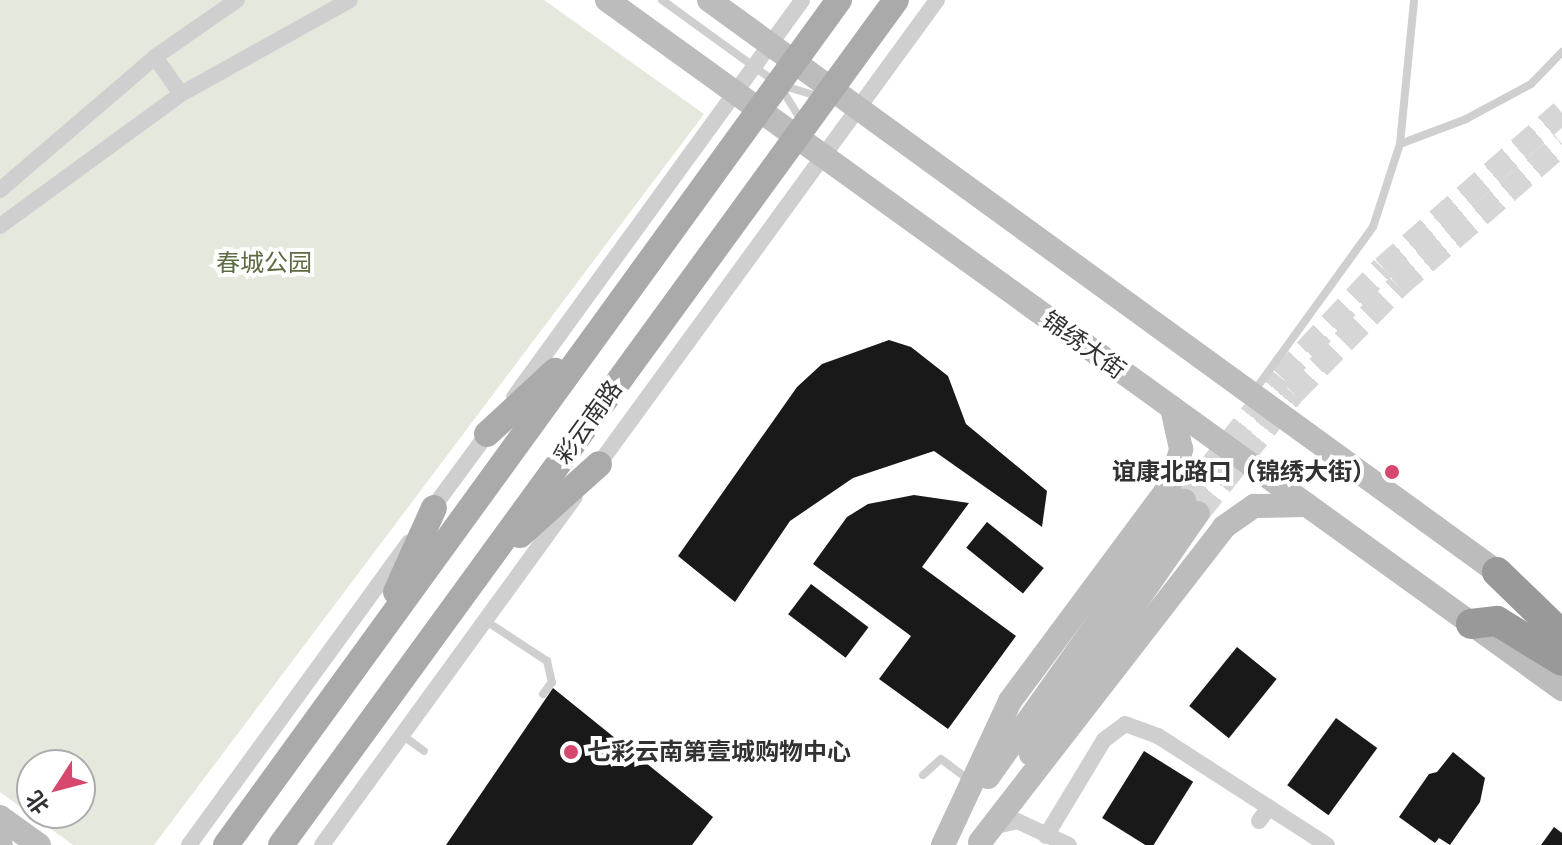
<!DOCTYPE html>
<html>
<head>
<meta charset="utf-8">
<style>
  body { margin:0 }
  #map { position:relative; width:1562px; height:845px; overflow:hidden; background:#fff; font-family:Montserrat,"Noto Sans SC",sans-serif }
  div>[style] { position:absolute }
  .green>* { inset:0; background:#e4e8dd }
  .building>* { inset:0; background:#191919; transform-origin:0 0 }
  .secondary-tunnel>* { height:24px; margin-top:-12px; transform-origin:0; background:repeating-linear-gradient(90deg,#d6d6d6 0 24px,transparent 0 36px) }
  .lane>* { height:8px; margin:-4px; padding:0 4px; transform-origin:4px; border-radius:4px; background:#cfcfcf }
  .street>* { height:16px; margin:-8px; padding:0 8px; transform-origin:8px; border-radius:8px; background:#cfcfcf }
  .secondary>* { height:24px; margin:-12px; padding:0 12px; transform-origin:12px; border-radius:12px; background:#bcbcbc }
  .primary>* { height:26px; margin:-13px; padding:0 13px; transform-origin:13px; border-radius:13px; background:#aaa }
  .highway>* { height:30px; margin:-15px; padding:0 15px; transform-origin:15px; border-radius:15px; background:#999 }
  .dots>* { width:22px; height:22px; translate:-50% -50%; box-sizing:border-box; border:4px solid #fff; border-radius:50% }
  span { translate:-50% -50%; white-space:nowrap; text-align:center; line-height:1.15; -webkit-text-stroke:8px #fff; paint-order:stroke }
  .park-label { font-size:24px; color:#5d6b43 }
  .street-label { font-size:24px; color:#323232 }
  .poi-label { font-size:24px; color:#323232; font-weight:700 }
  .right { translate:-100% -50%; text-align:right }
  .left { translate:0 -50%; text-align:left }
  .north { position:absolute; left:16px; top:749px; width:80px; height:80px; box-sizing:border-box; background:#fff; border:2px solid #adadad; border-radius:50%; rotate:234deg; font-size:22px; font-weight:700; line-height:32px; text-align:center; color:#323232 }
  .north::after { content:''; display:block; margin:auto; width:28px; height:36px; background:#d6486d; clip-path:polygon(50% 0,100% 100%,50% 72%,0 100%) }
</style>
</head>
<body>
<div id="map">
  <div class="green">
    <div style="clip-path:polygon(evenodd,0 0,544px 0,704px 114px,154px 845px,73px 845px,0 792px,0 0,32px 765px,80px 765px,80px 813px,32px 813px,32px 765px)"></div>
  </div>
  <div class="building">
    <div style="clip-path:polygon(889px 340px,911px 347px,948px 376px,966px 424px,1047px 491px,1042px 527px,934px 451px,853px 478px,790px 521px,735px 602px,678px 556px,797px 387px,822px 364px)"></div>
    <div style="clip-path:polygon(914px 495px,969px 503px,922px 567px,1016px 636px,948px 729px,879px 679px,911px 636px,813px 564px,847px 517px,868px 504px)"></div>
    <div style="left:987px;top:522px;width:73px;height:33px;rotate:39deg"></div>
    <div style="left:811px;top:584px;width:72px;height:38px;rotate:37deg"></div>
    <div style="left:1237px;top:647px;width:51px;height:76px;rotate:39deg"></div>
    <div style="clip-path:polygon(553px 688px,713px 817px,692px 845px,446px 845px)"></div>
    <div style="left:1336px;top:718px;width:51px;height:83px;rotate:36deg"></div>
    <div style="left:1144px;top:751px;width:58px;height:79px;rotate:32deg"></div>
    <div style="clip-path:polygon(1453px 752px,1485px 778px,1480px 802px,1450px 845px,1439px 838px,1435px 843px,1399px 817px,1429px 774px,1437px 772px)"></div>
    <div style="clip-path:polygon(1554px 827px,1562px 833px,1562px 845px,1541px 845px)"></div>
  </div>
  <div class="secondary-tunnel">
    <div style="left:1184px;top:501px;width:157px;rotate:-52deg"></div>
    <div style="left:1281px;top:377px;width:149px;rotate:-46.9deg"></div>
    <div style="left:1383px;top:268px;width:237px;rotate:-41.1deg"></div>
    <div style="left:1198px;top:513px;width:153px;rotate:-51.6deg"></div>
    <div style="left:1293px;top:393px;width:150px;rotate:-45.5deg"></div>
    <div style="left:1398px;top:286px;width:217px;rotate:-40.9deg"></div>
  </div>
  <div class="lane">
    <div style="left:662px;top:0;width:143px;rotate:35.9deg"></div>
    <div style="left:778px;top:84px;width:44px;rotate:17.2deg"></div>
    <div style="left:781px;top:88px;width:38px;rotate:58deg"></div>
    <div style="left:1400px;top:144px;width:71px;rotate:-20.7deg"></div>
    <div style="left:1466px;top:119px;width:74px;rotate:-28.3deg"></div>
    <div style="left:1531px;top:84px;width:45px;rotate:-45.9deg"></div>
    <div style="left:1255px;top:390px;width:201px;rotate:-54.1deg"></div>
    <div style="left:1373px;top:227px;width:87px;rotate:-72deg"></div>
    <div style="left:1400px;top:144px;width:145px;rotate:-84.4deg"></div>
    <div style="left:486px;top:621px;width:73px;rotate:33.3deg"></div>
    <div style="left:547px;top:661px;width:22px;rotate:77deg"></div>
    <div style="left:552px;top:682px;width:15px;rotate:127deg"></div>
    <div style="left:402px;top:735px;width:27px;rotate:36deg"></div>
    <div style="left:923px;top:775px;width:24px;rotate:-42deg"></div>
    <div style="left:941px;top:759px;width:35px;rotate:37deg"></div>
  </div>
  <div class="street">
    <div style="left:155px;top:57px;width:45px;rotate:54.9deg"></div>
    <div style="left:0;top:190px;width:204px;rotate:-40.6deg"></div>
    <div style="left:155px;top:57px;width:100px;rotate:-34.8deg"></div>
    <div style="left:0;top:226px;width:224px;rotate:-36.1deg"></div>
    <div style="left:181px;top:94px;width:193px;rotate:-29.1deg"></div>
    <div style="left:514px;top:397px;width:490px;rotate:-54deg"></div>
    <div style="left:593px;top:472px;width:584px;rotate:-53.91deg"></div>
    <div style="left:429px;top:513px;width:104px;rotate:-53.6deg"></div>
    <div style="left:1259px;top:821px;width:17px;rotate:-54deg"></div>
    <div style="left:992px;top:827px;width:26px;rotate:-13deg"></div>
    <div style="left:1017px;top:821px;width:57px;rotate:24.8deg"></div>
    <div style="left:1046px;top:836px;width:112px;rotate:-58.9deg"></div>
    <div style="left:1104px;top:740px;width:26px;rotate:-37deg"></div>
    <div style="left:1125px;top:724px;width:35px;rotate:20deg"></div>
    <div style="left:1158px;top:736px;width:201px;rotate:32.8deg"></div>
    <div style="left:189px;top:845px;width:374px;rotate:-54deg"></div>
    <div style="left:322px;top:845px;width:430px;rotate:-54deg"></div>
  </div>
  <div class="secondary">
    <div style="left:607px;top:0;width:1178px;rotate:35.81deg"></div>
    <div style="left:709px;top:0;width:991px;rotate:35.97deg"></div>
    <div style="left:1031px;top:754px;width:293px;rotate:-55.3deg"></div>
    <div style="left:988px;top:777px;width:339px;rotate:-54.6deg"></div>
    <div style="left:0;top:817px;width:48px;rotate:35.7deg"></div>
    <div style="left:980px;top:842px;width:398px;rotate:-52.2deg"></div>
    <div style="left:1224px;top:527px;width:37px;rotate:-35deg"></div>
    <div style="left:1254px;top:506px;width:53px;rotate:-1.1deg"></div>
    <div style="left:0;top:844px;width:1px;rotate:45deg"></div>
    <div style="left:943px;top:845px;width:159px;rotate:-65deg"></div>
    <div style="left:1010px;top:701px;width:267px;rotate:-53.4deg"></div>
    <div style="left:1169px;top:487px;width:40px;rotate:-72deg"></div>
    <div style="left:1181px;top:449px;width:42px;rotate:-102.4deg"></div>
  </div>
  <div class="primary">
    <div style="left:487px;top:434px;width:93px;rotate:-42.8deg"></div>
    <div style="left:520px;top:535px;width:106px;rotate:-41.9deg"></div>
    <div style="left:396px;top:592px;width:92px;rotate:-65.7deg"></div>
    <div style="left:226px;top:845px;width:1044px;rotate:-54.04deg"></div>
    <div style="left:281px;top:845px;width:1045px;rotate:-53.95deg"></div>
  </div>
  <div class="highway">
    <div style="left:1497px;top:572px;width:91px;rotate:44.1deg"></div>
    <div style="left:1471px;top:624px;width:26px;rotate:-7deg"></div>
    <div style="left:1497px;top:621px;width:76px;rotate:31.6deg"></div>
  </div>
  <div class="dots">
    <div style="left:1392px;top:472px;background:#d6486d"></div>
    <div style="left:571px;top:752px;background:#d6486d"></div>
  </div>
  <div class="park-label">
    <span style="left:264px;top:263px">春城公园</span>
  </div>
  <div class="street-label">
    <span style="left:1084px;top:345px;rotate:36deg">锦绣大街</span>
    <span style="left:588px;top:422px;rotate:-54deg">彩云南路</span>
  </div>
  <div class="poi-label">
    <span class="right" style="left:1376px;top:472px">谊康北路口（锦绣大街）</span>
    <span class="left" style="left:587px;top:752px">七彩云南第壹城购物中心</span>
  </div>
  <div class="north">北</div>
</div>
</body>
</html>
